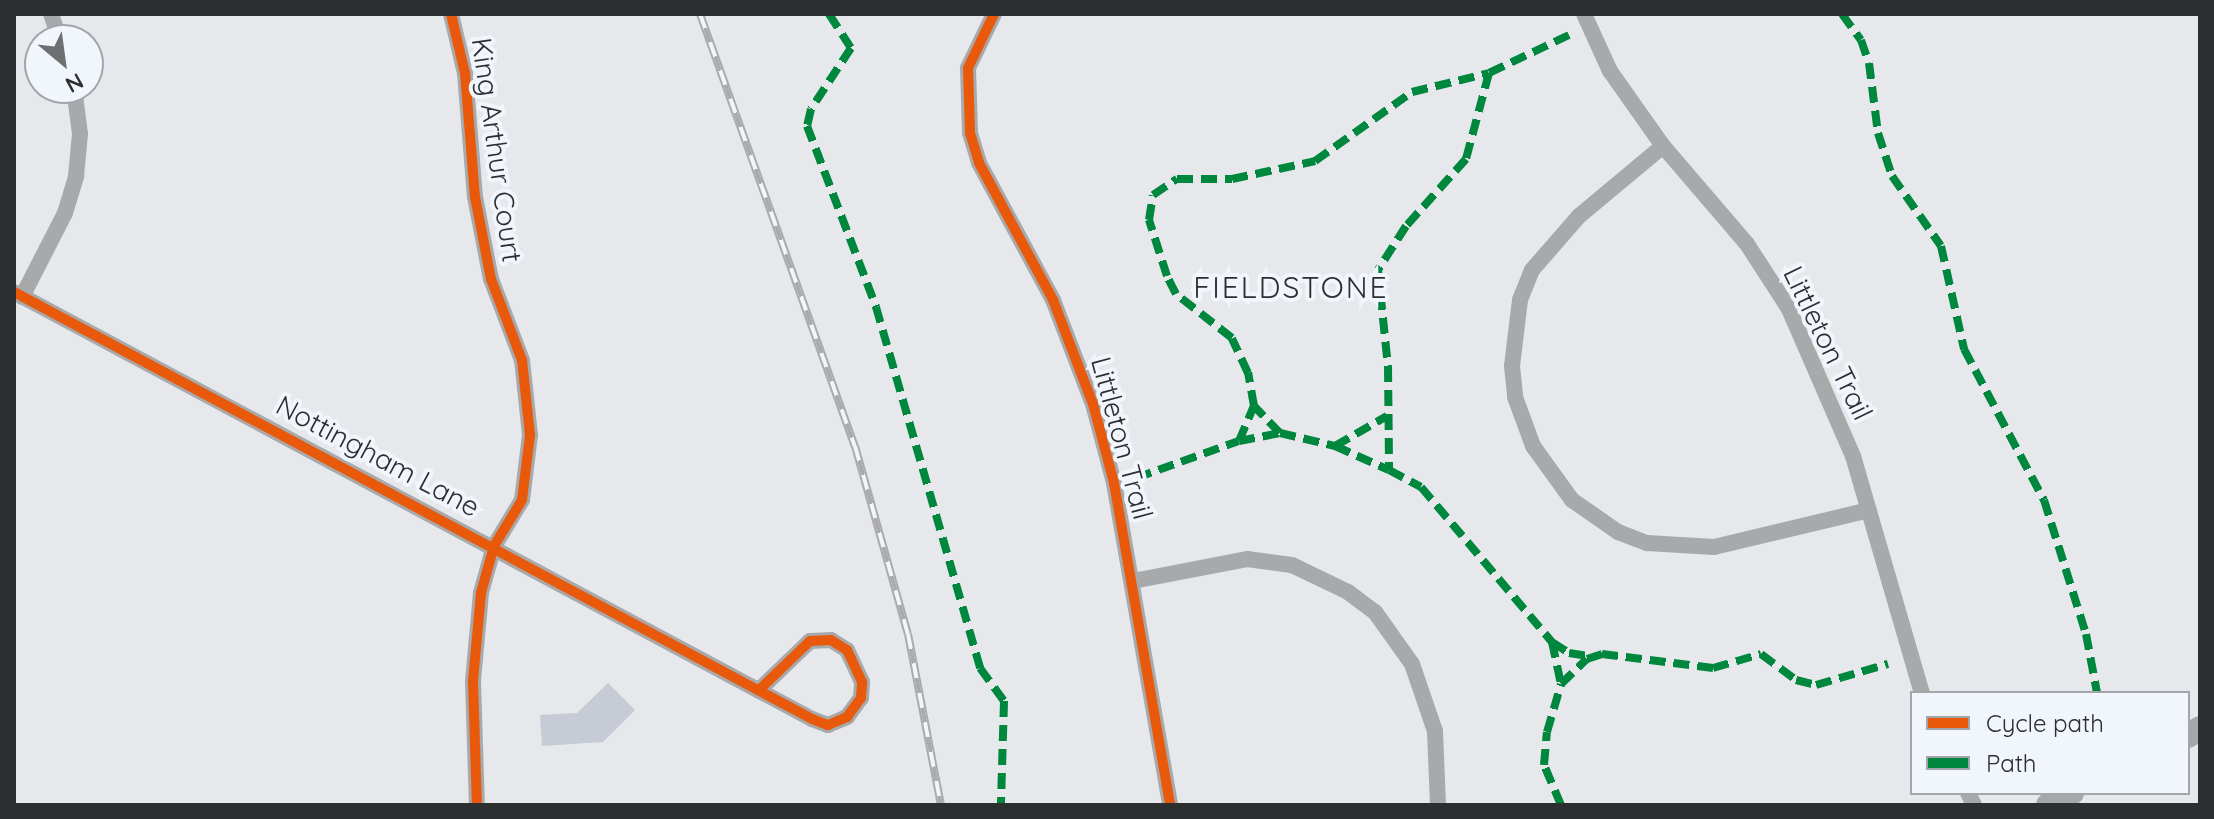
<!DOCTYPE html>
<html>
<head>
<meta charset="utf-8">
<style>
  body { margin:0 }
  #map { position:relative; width:2214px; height:819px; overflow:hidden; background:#e6e8eb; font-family:Quicksand,sans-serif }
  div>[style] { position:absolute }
  .building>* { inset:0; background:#c7cbd5 }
  .street>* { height:16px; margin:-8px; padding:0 8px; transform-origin:8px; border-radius:8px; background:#a8a9aa }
  .secondary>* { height:24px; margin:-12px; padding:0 12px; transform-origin:12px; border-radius:12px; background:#a6a7aa }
  .rail>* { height:8px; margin-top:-4px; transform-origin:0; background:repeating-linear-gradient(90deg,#f0f6fc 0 15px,#aaabac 0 30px); box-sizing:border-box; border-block:2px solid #aaabac }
  .quiet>* { height:8px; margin-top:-4px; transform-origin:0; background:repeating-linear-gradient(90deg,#00873e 0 16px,transparent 0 24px) }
  .cycleway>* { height:10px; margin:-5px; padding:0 5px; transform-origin:5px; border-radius:5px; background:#e8590c }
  span { translate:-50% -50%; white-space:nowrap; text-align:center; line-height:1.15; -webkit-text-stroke:8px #f0f6fc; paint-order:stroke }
  .street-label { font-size:28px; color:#2c2e30 }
  .neighbourhood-label { font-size:30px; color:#2c2e30; letter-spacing:2px }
  .frame { position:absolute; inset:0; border:16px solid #2c2e30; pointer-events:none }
  .legend { position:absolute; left:1910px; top:691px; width:280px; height:104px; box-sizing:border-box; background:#f0f6fc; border:2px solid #a2a6aa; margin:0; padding:10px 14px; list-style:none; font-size:24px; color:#2c2e30 }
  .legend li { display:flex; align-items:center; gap:16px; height:40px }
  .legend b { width:40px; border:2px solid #a2a6aa }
  .north { position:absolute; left:24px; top:24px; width:80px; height:80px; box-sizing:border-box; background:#f0f6fc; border:2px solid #a2a6aa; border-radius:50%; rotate:151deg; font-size:22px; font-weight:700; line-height:32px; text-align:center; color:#2c2e30 }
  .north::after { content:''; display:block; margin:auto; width:28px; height:36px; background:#6d6f71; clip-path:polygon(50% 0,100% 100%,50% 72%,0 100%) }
</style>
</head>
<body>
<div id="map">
  <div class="building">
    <div style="clip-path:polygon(608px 683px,635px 710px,603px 742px,542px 746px,540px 715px,577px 713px)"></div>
  </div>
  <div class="street">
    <div style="left:51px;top:14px;width:28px;rotate:71deg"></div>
    <div style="left:451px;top:14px;width:61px;rotate:76.7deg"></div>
    <div style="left:465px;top:73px;width:124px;rotate:85.4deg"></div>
    <div style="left:475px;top:197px;width:84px;rotate:79deg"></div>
    <div style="left:491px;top:279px;width:87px;rotate:69.1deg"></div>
    <div style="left:522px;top:360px;width:75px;rotate:83.9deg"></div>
    <div style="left:530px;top:435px;width:65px;rotate:97deg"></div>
    <div style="left:522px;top:500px;width:54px;rotate:121.3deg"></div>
    <div style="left:494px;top:546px;width:49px;rotate:105.5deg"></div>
    <div style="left:481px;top:593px;width:88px;rotate:95.2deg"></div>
    <div style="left:473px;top:681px;width:124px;rotate:88.2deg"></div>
    <div style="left:994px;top:14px;width:60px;rotate:115.7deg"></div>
    <div style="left:968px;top:68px;width:65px;rotate:88.2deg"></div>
    <div style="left:970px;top:133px;width:31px;rotate:73deg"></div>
    <div style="left:979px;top:163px;width:156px;rotate:61.6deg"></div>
    <div style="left:1053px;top:300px;width:111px;rotate:69deg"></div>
    <div style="left:1093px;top:404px;width:82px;rotate:75.1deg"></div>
    <div style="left:1114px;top:483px;width:327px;rotate:80.1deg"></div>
    <div style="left:1584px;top:14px;width:63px;rotate:65.5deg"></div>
    <div style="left:1610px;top:71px;width:92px;rotate:54.8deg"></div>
    <div style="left:1663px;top:146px;width:129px;rotate:49.4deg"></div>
    <div style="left:1747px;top:244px;width:77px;rotate:57.1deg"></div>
    <div style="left:1789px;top:309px;width:160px;rotate:66.5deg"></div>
    <div style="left:1853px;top:456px;width:247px;rotate:73.8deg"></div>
    <div style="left:1663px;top:146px;width:109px;rotate:140.2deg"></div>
    <div style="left:1579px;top:216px;width:72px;rotate:131deg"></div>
    <div style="left:1532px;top:270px;width:32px;rotate:112deg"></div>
    <div style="left:1520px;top:300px;width:66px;rotate:96.9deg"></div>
    <div style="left:1512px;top:366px;width:31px;rotate:84deg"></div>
    <div style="left:1515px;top:397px;width:52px;rotate:69.8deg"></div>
    <div style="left:1533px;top:446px;width:67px;rotate:54.2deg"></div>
    <div style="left:1572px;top:500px;width:56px;rotate:34.8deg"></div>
    <div style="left:1618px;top:532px;width:31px;rotate:21deg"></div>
    <div style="left:1647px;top:543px;width:67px;rotate:3.4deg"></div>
    <div style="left:1714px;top:547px;width:159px;rotate:-13.4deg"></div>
    <div style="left:14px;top:292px;width:905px;rotate:28.15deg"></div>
    <div style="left:812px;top:719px;width:17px;rotate:21deg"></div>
    <div style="left:828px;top:725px;width:21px;rotate:-23deg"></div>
    <div style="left:847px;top:717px;width:24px;rotate:-54deg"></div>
    <div style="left:861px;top:698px;width:16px;rotate:-86deg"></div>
    <div style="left:862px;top:682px;width:35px;rotate:-115deg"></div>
    <div style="left:847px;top:650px;width:19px;rotate:-148deg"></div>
    <div style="left:831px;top:640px;width:21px;rotate:177deg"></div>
    <div style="left:810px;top:641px;width:71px;rotate:136.1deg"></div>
    <div style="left:22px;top:297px;width:94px;rotate:-62.9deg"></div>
    <div style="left:65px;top:213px;width:39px;rotate:-73deg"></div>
    <div style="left:76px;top:176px;width:42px;rotate:-84.6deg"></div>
    <div style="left:80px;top:134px;width:46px;rotate:-97.4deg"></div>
    <div style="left:1133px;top:581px;width:116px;rotate:-10.9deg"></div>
    <div style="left:1247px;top:559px;width:45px;rotate:7.6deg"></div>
    <div style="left:1292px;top:565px;width:62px;rotate:25.7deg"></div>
    <div style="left:1348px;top:592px;width:34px;rotate:37deg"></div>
    <div style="left:1375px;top:612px;width:64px;rotate:54.6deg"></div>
    <div style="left:1412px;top:664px;width:71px;rotate:71.1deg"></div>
    <div style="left:1435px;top:731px;width:74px;rotate:87.7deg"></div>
    <div style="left:1968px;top:793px;width:13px;rotate:63deg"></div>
  </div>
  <div class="secondary">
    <div style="left:2188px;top:736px;width:14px;rotate:-34deg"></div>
    <div style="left:2048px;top:805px;width:27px;rotate:-27deg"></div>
  </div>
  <div class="rail">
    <div style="left:700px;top:14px;width:459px;rotate:70.3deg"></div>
    <div style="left:855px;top:446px;width:195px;rotate:74.3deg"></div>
    <div style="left:908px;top:634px;width:174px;rotate:79.1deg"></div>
  </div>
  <div class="quiet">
    <div style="left:829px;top:14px;width:40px;rotate:57.1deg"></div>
    <div style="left:851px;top:48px;width:73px;rotate:123.3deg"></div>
    <div style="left:811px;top:109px;width:17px;rotate:103deg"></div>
    <div style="left:807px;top:126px;width:194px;rotate:69.1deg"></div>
    <div style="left:876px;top:307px;width:376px;rotate:73.9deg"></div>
    <div style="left:980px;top:668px;width:41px;rotate:54deg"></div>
    <div style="left:1004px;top:701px;width:104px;rotate:91.7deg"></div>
    <div style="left:1842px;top:14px;width:32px;rotate:54deg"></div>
    <div style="left:1861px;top:40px;width:24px;rotate:71deg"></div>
    <div style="left:1869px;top:63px;width:71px;rotate:82.7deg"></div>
    <div style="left:1878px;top:133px;width:45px;rotate:72deg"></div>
    <div style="left:1892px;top:176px;width:85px;rotate:55deg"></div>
    <div style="left:1941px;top:246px;width:106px;rotate:77.4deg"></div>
    <div style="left:1964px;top:349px;width:171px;rotate:62.1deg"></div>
    <div style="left:2044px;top:500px;width:140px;rotate:72.6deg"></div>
    <div style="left:2086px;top:634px;width:60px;rotate:79.4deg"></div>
    <div style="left:1569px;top:35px;width:89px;rotate:154.6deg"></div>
    <div style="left:1489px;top:73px;width:89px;rotate:105deg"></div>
    <div style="left:1466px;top:159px;width:90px;rotate:131.8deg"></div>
    <div style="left:1406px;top:226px;width:52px;rotate:122.5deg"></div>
    <div style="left:1378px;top:270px;width:97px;rotate:84.1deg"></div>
    <div style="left:1388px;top:366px;width:104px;rotate:89.4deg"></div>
    <div style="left:1389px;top:470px;width:36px;rotate:28deg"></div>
    <div style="left:1421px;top:487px;width:203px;rotate:49.8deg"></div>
    <div style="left:1552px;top:642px;width:20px;rotate:33deg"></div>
    <div style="left:1569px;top:653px;width:25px;rotate:9deg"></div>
    <div style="left:1280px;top:433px;width:37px;rotate:-134deg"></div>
    <div style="left:1254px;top:406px;width:34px;rotate:-100deg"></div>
    <div style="left:1248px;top:373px;width:38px;rotate:-115deg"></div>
    <div style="left:1232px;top:338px;width:71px;rotate:-141.8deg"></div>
    <div style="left:1176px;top:294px;width:20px;rotate:-117deg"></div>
    <div style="left:1167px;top:276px;width:59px;rotate:-107.8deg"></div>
    <div style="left:1149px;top:220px;width:25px;rotate:-81deg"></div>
    <div style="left:1153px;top:195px;width:29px;rotate:-34deg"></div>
    <div style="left:1177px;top:179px;width:55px"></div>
    <div style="left:1232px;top:179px;width:85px;rotate:-12.2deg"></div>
    <div style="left:1315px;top:161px;width:119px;rotate:-35.4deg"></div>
    <div style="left:1412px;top:92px;width:79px;rotate:-13.9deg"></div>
    <div style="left:1239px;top:441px;width:38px;rotate:-67deg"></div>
    <div style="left:1335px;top:446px;width:60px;rotate:-30deg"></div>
    <div style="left:1136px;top:478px;width:109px;rotate:-19.8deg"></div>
    <div style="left:1239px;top:441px;width:42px;rotate:-11deg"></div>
    <div style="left:1280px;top:433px;width:57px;rotate:13.3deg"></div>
    <div style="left:1335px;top:446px;width:59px;rotate:24deg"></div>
    <div style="left:1552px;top:642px;width:43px;rotate:77.9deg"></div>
    <div style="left:1561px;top:805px;width:43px;rotate:-113deg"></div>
    <div style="left:1544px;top:765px;width:33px;rotate:-85deg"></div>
    <div style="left:1547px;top:732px;width:50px;rotate:-73.7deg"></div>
    <div style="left:1561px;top:684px;width:36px;rotate:-44deg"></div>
    <div style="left:1587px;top:659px;width:16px;rotate:-18deg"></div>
    <div style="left:1602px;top:654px;width:112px;rotate:7.2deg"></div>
    <div style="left:1713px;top:668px;width:50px;rotate:-16.3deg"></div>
    <div style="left:1761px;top:654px;width:44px;rotate:36.6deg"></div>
    <div style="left:1796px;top:680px;width:21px;rotate:14deg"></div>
    <div style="left:1816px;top:685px;width:75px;rotate:-16.3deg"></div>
  </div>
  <div class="cycleway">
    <div style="left:451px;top:14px;width:61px;rotate:76.7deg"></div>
    <div style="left:465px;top:73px;width:124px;rotate:85.4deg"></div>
    <div style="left:475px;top:197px;width:84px;rotate:79deg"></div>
    <div style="left:491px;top:279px;width:87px;rotate:69.1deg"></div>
    <div style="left:522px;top:360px;width:75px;rotate:83.9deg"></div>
    <div style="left:530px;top:435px;width:65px;rotate:97deg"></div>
    <div style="left:522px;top:500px;width:54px;rotate:121.3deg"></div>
    <div style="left:494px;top:546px;width:49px;rotate:105.5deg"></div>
    <div style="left:481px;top:593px;width:88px;rotate:95.2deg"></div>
    <div style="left:473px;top:681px;width:124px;rotate:88.2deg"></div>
    <div style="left:994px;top:14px;width:60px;rotate:115.7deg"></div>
    <div style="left:968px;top:68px;width:65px;rotate:88.2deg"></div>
    <div style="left:970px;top:133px;width:31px;rotate:73deg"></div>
    <div style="left:979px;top:163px;width:156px;rotate:61.6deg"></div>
    <div style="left:1053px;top:300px;width:111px;rotate:69deg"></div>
    <div style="left:1093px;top:404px;width:82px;rotate:75.1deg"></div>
    <div style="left:1114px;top:483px;width:327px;rotate:80.1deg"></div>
    <div style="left:14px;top:292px;width:905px;rotate:28.15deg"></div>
    <div style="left:812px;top:719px;width:17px;rotate:21deg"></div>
    <div style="left:828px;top:725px;width:21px;rotate:-23deg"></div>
    <div style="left:847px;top:717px;width:24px;rotate:-54deg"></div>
    <div style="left:861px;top:698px;width:16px;rotate:-86deg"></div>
    <div style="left:862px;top:682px;width:35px;rotate:-115deg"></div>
    <div style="left:847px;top:650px;width:19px;rotate:-148deg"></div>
    <div style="left:831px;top:640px;width:21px;rotate:177deg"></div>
    <div style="left:810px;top:641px;width:71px;rotate:136.1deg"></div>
  </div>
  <div class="street-label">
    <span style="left:497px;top:150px;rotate:82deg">King Arthur Court</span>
    <span style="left:1828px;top:343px;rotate:64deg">Littleton Trail</span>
    <span style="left:1122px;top:438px;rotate:75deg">Littleton Trail</span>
    <span style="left:378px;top:456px;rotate:28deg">Nottingham Lane</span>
  </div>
  <div class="neighbourhood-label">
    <span style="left:1291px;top:287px">FIELDSTONE</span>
  </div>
  <div class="frame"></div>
  <ul class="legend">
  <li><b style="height:10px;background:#e8590c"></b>Cycle path</li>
  <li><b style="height:10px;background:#00873e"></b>Path</li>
  </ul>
  <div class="north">N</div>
</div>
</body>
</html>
